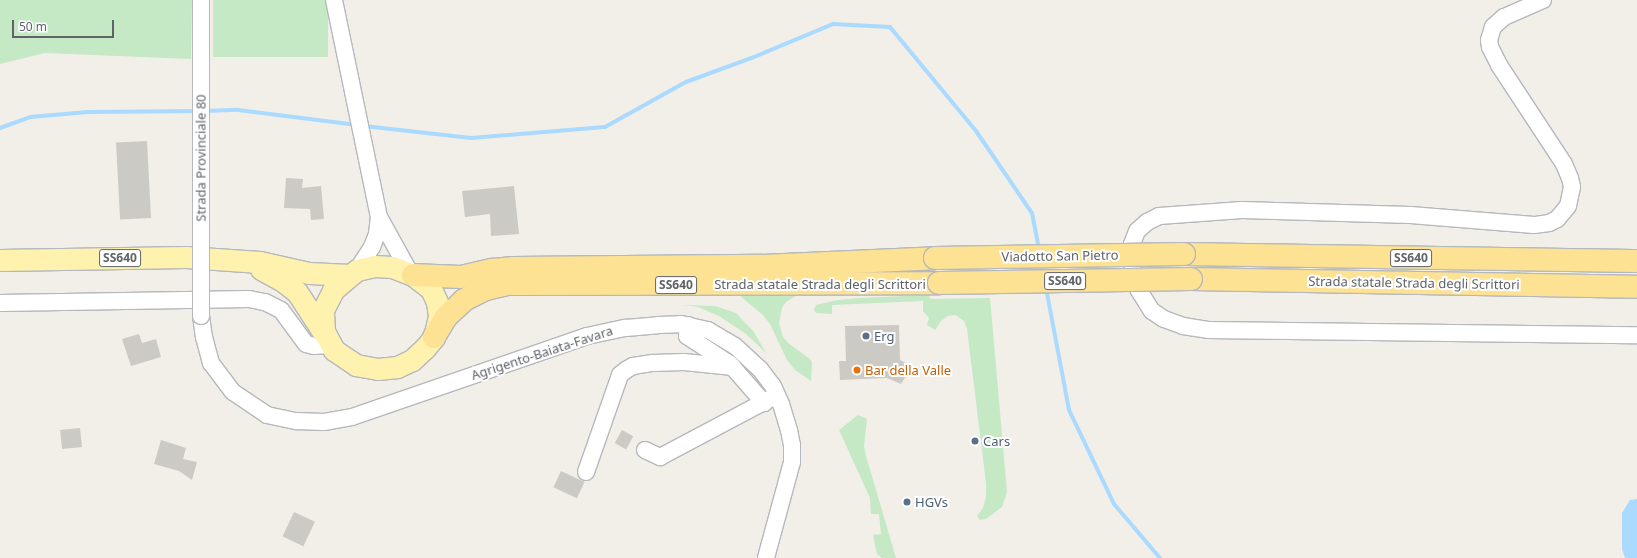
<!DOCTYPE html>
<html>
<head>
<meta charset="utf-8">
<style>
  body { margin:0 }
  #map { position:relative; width:1637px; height:558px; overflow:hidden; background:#f1efe8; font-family:"Noto Sans",sans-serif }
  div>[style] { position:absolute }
  .green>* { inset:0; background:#c5e8c5; transform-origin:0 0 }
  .water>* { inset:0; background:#aadaff }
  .stream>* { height:4px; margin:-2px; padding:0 2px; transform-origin:2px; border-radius:2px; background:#aadaff }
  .building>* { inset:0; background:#cccac5; transform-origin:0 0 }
  .roads { filter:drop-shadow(1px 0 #b5b8bc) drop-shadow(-1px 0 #b5b8bc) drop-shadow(0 1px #b5b8bc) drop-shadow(0 -1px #b5b8bc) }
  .minor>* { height:16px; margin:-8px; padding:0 8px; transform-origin:8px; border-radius:8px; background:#fff }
  .major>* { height:21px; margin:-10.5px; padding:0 10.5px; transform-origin:10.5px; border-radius:10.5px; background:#fff2af }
  .highway>* { height:22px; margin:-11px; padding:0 11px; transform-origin:11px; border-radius:11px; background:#fde293 }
  .bridges { filter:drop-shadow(1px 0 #b5b8bc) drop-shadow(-1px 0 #b5b8bc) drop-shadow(0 1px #b5b8bc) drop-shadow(0 -1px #b5b8bc) }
  .minor-bridge>* { height:16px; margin:-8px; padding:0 8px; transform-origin:8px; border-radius:8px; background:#fff }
  .highway-bridge>* { height:22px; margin:-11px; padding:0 11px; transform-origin:11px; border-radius:11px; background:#fde293 }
  .dots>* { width:11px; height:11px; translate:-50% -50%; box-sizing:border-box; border:2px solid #fff; border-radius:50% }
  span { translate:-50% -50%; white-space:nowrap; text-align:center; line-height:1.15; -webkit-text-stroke:4px #fff; paint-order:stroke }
  .shield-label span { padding:1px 3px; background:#fff; border:1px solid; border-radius:3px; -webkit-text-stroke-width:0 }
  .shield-label { font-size:12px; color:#5f6368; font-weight:700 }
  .street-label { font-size:13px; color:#5f6368 }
  .service-label { font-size:13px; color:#4e5e75 }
  .left { translate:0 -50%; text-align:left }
  .food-label { font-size:13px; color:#c56008 }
  .scale { position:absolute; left:12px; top:20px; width:102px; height:18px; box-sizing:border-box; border:2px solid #5f6368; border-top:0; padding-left:5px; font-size:12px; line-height:14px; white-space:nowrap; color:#5f6368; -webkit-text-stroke:3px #fff; paint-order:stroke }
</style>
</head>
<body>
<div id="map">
  <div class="green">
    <div style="clip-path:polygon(0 0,192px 0,191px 59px,45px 53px,0 64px)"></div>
    <div style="left:213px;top:0;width:115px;height:57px"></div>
    <div style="clip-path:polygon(741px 291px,799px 294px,786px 302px,782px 308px,779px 323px,783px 337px,788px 343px,810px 359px,812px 362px,811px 381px,795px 370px,787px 360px,770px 324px,763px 315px,741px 297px)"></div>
    <div style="clip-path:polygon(929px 295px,930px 299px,990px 298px,1007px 492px,1002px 507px,986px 519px,980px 520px,977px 516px,983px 508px,986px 497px,986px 483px,967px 329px,964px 321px,956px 315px,948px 316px,941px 321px,935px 330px,927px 325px,929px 318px,923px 311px,923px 301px,832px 305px,832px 314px,816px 313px,814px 310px,816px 305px,838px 300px,860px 298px)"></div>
    <div style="clip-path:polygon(683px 305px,715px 306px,736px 313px,753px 331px,767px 354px,746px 334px,719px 316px,698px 307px)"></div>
    <div style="clip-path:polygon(858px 415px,867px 419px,864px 446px,866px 456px,896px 558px,882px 558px,877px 554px,873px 535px,881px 534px,879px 514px,871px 514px,870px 498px,839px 430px)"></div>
  </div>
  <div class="water">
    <div style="clip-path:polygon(1637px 499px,1637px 558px,1625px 558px,1622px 549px,1622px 513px,1630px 500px)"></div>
  </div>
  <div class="stream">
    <div style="left:205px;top:111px;width:33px;rotate:-2deg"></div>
    <div style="left:238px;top:110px;width:120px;rotate:7.2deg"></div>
    <div style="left:364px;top:126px;width:108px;rotate:6.4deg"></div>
    <div style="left:471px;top:138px;width:134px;rotate:-4.7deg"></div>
    <div style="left:605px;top:127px;width:93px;rotate:-29.1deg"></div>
    <div style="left:686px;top:82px;width:72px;rotate:-20.2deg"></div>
    <div style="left:754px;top:57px;width:86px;rotate:-22.7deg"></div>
    <div style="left:833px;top:24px;width:57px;rotate:3deg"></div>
    <div style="left:890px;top:27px;width:135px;rotate:50.4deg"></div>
    <div style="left:976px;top:131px;width:99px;rotate:55.7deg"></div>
    <div style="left:1032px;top:213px;width:37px;rotate:79deg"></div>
    <div style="left:0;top:128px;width:32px;rotate:-20deg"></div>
    <div style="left:30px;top:117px;width:58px;rotate:-4.9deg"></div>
    <div style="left:88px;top:112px;width:110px;rotate:-0.5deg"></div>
    <div style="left:1046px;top:288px;width:124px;rotate:79.3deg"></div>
    <div style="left:1069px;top:410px;width:104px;rotate:64.4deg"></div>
    <div style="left:1114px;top:504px;width:71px;rotate:49.6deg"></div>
  </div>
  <div class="building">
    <div style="left:147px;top:141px;width:77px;height:31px;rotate:87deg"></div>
    <div style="clip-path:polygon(286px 178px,303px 179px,302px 188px,321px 186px,324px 219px,311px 220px,310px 209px,284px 208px)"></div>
    <div style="clip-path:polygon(514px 186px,519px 234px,491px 236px,490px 214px,465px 217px,462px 191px)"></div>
    <div style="clip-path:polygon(899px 325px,900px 360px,912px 366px,901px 384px,887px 378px,840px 380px,839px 361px,846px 361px,845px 326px)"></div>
    <div style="clip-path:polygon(139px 334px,142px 343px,156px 339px,161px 357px,131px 366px,122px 339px)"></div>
    <div style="left:80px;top:428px;width:19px;height:20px;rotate:84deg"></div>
    <div style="left:622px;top:430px;width:13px;height:15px;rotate:29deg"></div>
    <div style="clip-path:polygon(161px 440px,186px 448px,183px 459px,197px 462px,192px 480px,179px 471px,154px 464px)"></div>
    <div style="left:561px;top:471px;width:26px;height:18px;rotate:25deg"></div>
    <div style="left:294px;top:512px;width:23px;height:27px;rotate:25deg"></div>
  </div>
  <div class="roads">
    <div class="minor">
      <div style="left:334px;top:0;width:222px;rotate:78.3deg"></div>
      <div style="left:379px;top:217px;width:17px;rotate:97deg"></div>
      <div style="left:377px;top:234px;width:14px;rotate:111deg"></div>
      <div style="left:372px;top:247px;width:27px;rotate:123deg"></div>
      <div style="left:1543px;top:0;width:43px;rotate:156.4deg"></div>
      <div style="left:1504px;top:17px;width:15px;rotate:138deg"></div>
      <div style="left:1493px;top:27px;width:14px;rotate:107deg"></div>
      <div style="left:1489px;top:40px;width:7px;rotate:82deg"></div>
      <div style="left:1490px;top:47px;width:20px;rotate:63deg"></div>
      <div style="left:1499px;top:65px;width:118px;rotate:56.7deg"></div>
      <div style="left:1564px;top:164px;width:15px;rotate:67deg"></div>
      <div style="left:1570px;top:178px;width:9px;rotate:77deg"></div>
      <div style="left:1572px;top:187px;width:19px;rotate:102deg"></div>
      <div style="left:1568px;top:206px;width:17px;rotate:130deg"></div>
      <div style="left:1557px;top:219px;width:9px;rotate:153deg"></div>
      <div style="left:1549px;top:223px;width:15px;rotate:172deg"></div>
      <div style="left:1534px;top:225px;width:124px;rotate:-175.4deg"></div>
      <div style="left:1410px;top:215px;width:168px;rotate:-178.3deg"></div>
      <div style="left:1242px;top:210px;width:83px;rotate:175.9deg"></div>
      <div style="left:1159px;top:216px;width:13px;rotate:153deg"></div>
      <div style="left:1147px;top:222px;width:13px;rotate:138deg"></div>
      <div style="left:1137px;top:231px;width:14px;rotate:111deg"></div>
      <div style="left:1132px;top:244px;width:27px;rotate:88deg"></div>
      <div style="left:1133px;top:271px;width:19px;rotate:74deg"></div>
      <div style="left:1138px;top:289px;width:26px;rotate:58deg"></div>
      <div style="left:1152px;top:311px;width:14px;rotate:34deg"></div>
      <div style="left:1164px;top:319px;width:20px;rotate:20deg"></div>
      <div style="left:1183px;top:326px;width:25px;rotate:9deg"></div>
      <div style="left:1208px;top:330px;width:429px;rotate:0.7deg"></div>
      <div style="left:379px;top:217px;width:64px;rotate:61deg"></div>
      <div style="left:0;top:303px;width:249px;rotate:-0.9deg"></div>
      <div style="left:249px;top:299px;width:16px;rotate:11deg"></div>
      <div style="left:265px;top:302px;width:18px;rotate:27deg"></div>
      <div style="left:281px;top:310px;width:42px;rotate:53.7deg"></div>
      <div style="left:306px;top:344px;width:8px;rotate:14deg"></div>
      <div style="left:314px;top:346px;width:16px;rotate:-4deg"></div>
      <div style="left:201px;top:316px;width:21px;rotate:82deg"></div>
      <div style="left:204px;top:337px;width:27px;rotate:75deg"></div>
      <div style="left:211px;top:363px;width:36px;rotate:53deg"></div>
      <div style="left:233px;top:392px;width:41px;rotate:34.1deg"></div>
      <div style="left:267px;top:415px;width:30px;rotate:12deg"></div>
      <div style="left:296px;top:421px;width:28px;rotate:2deg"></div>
      <div style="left:324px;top:422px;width:28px;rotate:-10deg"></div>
      <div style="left:352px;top:417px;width:249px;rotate:-19deg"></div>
      <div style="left:587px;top:336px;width:40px;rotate:-12deg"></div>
      <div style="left:626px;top:328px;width:32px;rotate:-5deg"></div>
      <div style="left:658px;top:325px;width:23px;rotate:-2deg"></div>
      <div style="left:681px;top:324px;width:28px;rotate:13deg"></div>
      <div style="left:708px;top:330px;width:31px;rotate:31deg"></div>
      <div style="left:735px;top:346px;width:34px;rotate:43deg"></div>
      <div style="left:760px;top:369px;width:21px;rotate:53deg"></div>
      <div style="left:773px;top:386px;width:20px;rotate:66deg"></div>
      <div style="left:781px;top:404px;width:27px;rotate:73deg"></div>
      <div style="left:789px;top:430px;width:15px;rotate:79deg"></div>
      <div style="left:792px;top:445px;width:17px;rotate:90deg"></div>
      <div style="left:792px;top:462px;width:99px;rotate:105.2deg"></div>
      <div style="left:688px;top:325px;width:11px;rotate:95deg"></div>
      <div style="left:687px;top:336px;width:51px;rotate:33.1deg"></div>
      <div style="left:730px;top:364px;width:52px;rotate:48.9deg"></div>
      <div style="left:645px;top:450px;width:17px;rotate:25deg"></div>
      <div style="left:660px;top:457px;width:132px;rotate:-27.9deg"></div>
      <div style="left:586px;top:472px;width:103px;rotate:-70.7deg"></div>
      <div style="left:620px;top:375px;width:8px;rotate:-40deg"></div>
      <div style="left:626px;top:370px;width:8px;rotate:-30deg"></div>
      <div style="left:633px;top:366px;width:20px;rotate:-9deg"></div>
      <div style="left:653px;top:363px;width:31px;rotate:-2deg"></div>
      <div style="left:684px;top:362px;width:49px;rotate:5.8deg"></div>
    </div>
    <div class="major">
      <div style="left:0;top:260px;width:186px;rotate:-0.9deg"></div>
      <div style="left:186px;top:257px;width:74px;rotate:3.9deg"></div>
      <div style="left:260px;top:262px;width:50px;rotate:12.7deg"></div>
      <div style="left:309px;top:273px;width:41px;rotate:2.8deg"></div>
      <div style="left:374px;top:266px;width:18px;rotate:3deg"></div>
      <div style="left:392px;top:267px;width:22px;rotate:21deg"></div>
      <div style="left:413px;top:275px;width:23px;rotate:38deg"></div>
      <div style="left:431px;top:289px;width:14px;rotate:65deg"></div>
      <div style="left:437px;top:302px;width:14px;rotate:82deg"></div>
      <div style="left:439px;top:316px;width:22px;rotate:103deg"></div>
      <div style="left:434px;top:337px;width:14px;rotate:129deg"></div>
      <div style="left:425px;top:348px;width:18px;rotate:137deg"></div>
      <div style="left:412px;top:360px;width:17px;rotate:155deg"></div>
      <div style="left:397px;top:367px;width:19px;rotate:174deg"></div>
      <div style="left:378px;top:369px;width:22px;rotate:-170deg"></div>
      <div style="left:356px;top:365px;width:27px;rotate:-146deg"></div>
      <div style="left:334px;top:350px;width:21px;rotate:-118deg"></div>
      <div style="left:324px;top:331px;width:21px;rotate:-93deg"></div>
      <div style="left:323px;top:310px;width:22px;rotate:-63deg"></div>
      <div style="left:333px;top:290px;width:31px;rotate:-40deg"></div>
      <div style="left:357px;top:270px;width:17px;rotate:-13deg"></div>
      <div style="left:261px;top:269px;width:26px;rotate:29deg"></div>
      <div style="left:284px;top:282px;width:16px;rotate:38deg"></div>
      <div style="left:297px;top:292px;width:48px;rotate:57deg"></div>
    </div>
    <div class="highway">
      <div style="left:1184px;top:254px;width:453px;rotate:0.9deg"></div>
      <div style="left:413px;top:275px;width:48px;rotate:2.4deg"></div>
      <div style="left:461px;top:277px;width:32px;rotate:-13deg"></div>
      <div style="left:492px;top:270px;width:22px;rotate:-5deg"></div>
      <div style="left:514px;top:268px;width:248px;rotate:-0.5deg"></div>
      <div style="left:762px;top:266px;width:173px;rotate:-2.6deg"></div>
      <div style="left:1191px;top:279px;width:446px;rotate:1deg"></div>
      <div style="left:434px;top:337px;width:23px;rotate:-59deg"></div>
      <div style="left:446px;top:317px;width:25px;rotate:-43deg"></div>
      <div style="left:464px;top:300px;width:25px;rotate:-27deg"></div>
      <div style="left:486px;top:289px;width:22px;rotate:-13deg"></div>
      <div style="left:507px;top:284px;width:432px;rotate:-0.1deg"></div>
    </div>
  </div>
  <div class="bridges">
    <div class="minor-bridge">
      <div style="left:201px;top:0;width:316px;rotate:90deg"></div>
    </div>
    <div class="highway-bridge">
      <div style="left:935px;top:258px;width:249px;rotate:-0.9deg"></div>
      <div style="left:939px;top:283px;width:252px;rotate:-0.9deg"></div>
    </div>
  </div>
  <div class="dots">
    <div style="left:866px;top:336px;background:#5c6f8a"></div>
    <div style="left:857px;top:370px;background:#e8710a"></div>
    <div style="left:975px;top:441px;background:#5c6f8a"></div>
    <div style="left:907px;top:502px;background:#5c6f8a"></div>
  </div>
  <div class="shield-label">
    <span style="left:120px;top:258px">SS640</span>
    <span style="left:1411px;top:258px">SS640</span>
    <span style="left:1065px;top:281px">SS640</span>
    <span style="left:676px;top:285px">SS640</span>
  </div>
  <div class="street-label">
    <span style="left:201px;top:158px;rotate:-90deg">Strada Provinciale 80</span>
    <span style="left:1060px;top:256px;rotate:-1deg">Viadotto San Pietro</span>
    <span style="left:1414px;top:283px;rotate:1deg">Strada statale Strada degli Scrittori</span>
    <span style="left:820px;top:284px">Strada statale Strada degli Scrittori</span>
    <span style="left:542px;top:353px;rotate:-18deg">Agrigento-Baiata-Favara</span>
  </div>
  <div class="service-label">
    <span class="left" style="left:874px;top:336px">Erg</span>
    <span class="left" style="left:983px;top:441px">Cars</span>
    <span class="left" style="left:915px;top:502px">HGVs</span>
  </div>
  <div class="food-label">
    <span class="left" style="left:865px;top:370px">Bar della Valle</span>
  </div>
  <div class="scale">50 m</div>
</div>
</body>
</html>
